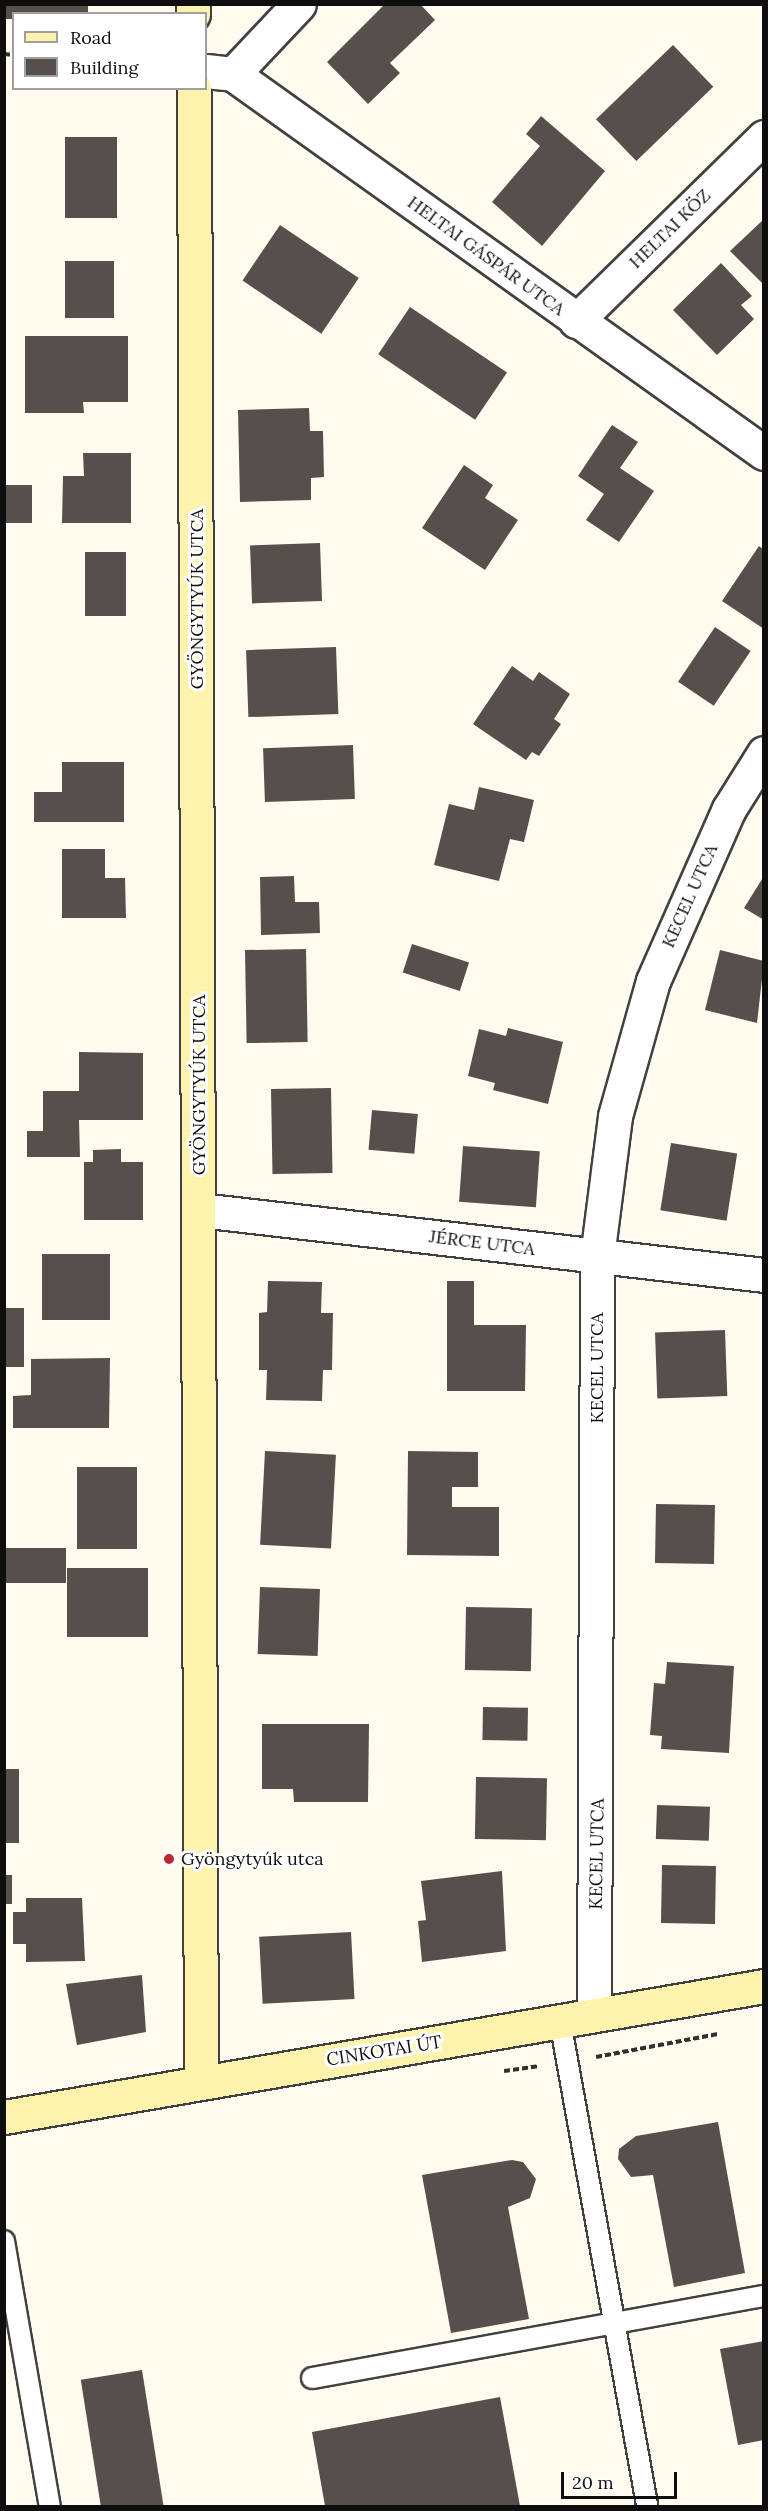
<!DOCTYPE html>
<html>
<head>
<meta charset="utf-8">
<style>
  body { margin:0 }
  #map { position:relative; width:768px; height:2511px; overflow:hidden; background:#fffbef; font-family:Lora,serif }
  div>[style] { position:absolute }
  .building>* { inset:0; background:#574f4b; transform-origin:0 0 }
  .path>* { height:4px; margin-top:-2px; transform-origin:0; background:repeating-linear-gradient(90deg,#303030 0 6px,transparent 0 9px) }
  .roads { filter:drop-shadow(2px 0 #414141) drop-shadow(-2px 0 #414141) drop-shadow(0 2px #414141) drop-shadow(0 -2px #414141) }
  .lane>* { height:20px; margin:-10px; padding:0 10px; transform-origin:10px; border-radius:10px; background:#fff }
  .street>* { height:33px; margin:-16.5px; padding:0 16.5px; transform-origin:16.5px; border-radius:16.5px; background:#fff }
  .secondary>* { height:33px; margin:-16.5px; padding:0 16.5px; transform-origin:16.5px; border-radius:16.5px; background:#fdf3ac }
  .dots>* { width:16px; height:16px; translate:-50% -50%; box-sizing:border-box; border:3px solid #fff; border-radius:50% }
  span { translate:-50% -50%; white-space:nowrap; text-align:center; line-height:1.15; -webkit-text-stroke:6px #fff; paint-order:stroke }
  .street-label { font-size:18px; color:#0e0e0e }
  .poi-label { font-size:18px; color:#0e0e0e }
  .left { translate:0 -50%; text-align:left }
  .frame { position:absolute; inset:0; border:6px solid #0e0e0e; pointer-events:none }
  .legend { position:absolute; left:12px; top:12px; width:195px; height:78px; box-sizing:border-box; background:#fff; border:2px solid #9f9f9f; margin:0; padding:8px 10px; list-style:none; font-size:18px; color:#0e0e0e }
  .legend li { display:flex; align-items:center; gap:12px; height:30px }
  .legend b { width:30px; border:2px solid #9f9f9f }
  .scale { position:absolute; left:561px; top:2472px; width:116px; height:27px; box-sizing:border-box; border:3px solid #0e0e0e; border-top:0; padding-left:8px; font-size:18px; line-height:21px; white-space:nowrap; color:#0e0e0e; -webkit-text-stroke:4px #fff; paint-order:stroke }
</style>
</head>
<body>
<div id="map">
  <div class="building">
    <div style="clip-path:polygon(4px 4px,88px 4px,88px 14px,14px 14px,14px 19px,4px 19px)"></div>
    <div style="clip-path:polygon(385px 4px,420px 4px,435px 20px,390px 63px,400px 73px,368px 104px,327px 62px)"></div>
    <div style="left:673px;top:45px;width:58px;height:107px;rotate:46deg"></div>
    <div style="clip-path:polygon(541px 116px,605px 171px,542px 246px,492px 202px,540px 146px,526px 134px)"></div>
    <div style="left:65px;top:137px;width:52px;height:81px"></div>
    <div style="clip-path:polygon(764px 219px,764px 285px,730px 251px)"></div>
    <div style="left:280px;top:225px;width:95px;height:67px;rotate:34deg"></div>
    <div style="left:65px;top:261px;width:49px;height:57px"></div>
    <div style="clip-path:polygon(721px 263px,752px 296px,741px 305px,754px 319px,717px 355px,673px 310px)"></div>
    <div style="left:410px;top:307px;width:117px;height:57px;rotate:34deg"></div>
    <div style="clip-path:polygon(25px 336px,128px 336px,128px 402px,83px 402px,84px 413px,25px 413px)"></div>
    <div style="clip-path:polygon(309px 408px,310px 431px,323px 431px,324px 477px,311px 478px,311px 500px,240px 502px,238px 410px)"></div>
    <div style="clip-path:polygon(612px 425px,638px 442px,620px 468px,654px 491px,619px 542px,586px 520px,604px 494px,578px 476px)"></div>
    <div style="clip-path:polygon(83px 453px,131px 453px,131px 523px,62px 523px,63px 476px,84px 476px)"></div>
    <div style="clip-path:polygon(464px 465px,493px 485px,485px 498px,518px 520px,485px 570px,422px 528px)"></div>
    <div style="left:4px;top:485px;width:28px;height:38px"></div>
    <div style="left:320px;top:543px;width:58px;height:70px;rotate:88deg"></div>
    <div style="clip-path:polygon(759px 546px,764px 550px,764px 629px,722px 601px)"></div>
    <div style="left:85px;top:552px;width:41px;height:64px"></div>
    <div style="left:715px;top:627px;width:43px;height:66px;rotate:34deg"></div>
    <div style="left:336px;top:647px;width:67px;height:90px;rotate:88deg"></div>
    <div style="clip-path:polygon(512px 666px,533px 681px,539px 672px,570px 694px,554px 719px,561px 724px,539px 756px,532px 752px,526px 760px,473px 724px)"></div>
    <div style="left:353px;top:745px;width:54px;height:90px;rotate:88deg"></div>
    <div style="clip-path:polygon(62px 762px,124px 762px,124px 822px,34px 822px,34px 792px,62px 792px)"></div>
    <div style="clip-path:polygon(479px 787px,534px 800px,524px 842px,510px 839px,499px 881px,434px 865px,449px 804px,474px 810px)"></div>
    <div style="clip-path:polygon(62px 849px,105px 849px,105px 878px,125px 878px,126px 918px,62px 918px)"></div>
    <div style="clip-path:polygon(294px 876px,295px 902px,319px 902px,320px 933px,261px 935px,260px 877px)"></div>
    <div style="clip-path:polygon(764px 876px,764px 920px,744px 908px)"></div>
    <div style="left:412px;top:944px;width:60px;height:30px;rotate:18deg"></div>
    <div style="left:306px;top:949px;width:93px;height:61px;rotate:89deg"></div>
    <div style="clip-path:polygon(720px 950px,764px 961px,757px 1023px,705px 1010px)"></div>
    <div style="clip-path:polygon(508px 1028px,563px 1042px,548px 1104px,493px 1090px,495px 1083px,468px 1076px,479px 1029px,506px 1036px)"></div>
    <div style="clip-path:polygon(79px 1052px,143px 1053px,143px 1120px,79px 1120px,80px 1157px,27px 1157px,27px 1131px,43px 1131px,43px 1091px,79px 1091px)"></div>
    <div style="left:331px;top:1088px;width:85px;height:60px;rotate:89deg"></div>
    <div style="left:372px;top:1110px;width:46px;height:40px;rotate:5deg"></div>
    <div style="left:671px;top:1143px;width:67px;height:68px;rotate:9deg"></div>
    <div style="left:463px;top:1146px;width:77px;height:56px;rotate:4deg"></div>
    <div style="clip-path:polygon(121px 1149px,121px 1162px,143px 1162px,143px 1220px,84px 1220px,84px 1162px,93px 1162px,93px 1150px)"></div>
    <div style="left:42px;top:1254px;width:68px;height:66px"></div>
    <div style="clip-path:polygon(268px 1281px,322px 1282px,321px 1313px,333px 1313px,332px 1370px,323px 1370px,322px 1401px,266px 1400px,267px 1370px,259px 1370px,259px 1313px,267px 1312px)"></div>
    <div style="clip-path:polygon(447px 1281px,474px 1281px,474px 1325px,526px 1325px,525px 1391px,447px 1391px)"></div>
    <div style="left:4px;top:1308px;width:20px;height:59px"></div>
    <div style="left:725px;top:1330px;width:66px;height:70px;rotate:88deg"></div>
    <div style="clip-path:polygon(110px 1358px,109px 1428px,13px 1428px,13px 1396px,31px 1395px,31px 1359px)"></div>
    <div style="left:265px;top:1451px;width:71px;height:94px;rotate:3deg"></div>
    <div style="clip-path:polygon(408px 1451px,478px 1452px,478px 1487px,452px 1487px,452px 1507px,499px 1507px,499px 1556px,407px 1555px)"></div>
    <div style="left:77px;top:1467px;width:60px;height:82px"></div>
    <div style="left:656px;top:1504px;width:59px;height:59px;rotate:1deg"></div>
    <div style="left:4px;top:1548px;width:62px;height:35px"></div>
    <div style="left:67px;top:1568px;width:81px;height:69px"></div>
    <div style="left:260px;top:1587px;width:60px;height:67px;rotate:2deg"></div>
    <div style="left:466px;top:1607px;width:66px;height:63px;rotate:1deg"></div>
    <div style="clip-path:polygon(667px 1662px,734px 1666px,729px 1753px,661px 1749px,662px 1736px,650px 1735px,654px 1683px,665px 1684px)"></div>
    <div style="left:483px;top:1707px;width:45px;height:33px;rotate:1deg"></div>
    <div style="clip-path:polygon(262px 1724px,369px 1724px,368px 1802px,294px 1802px,293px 1789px,262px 1789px)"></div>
    <div style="left:4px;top:1769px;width:15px;height:74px"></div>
    <div style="left:476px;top:1777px;width:71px;height:62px;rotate:1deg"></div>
    <div style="left:657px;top:1805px;width:53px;height:34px;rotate:2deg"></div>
    <div style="left:662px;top:1865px;width:54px;height:58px;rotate:1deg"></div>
    <div style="clip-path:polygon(502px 1871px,506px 1951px,422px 1962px,418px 1921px,426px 1920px,421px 1881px)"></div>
    <div style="left:4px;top:1875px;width:8px;height:29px"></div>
    <div style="clip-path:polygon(26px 1898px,82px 1898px,85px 1961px,26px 1962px,26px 1944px,13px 1944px,13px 1912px,26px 1912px)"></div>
    <div style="left:351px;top:1932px;width:67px;height:92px;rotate:87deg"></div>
    <div style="clip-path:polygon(142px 1975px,146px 2032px,77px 2045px,66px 1984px)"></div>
    <div style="clip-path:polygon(718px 2122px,745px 2273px,674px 2287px,653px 2175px,631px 2177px,618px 2159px,619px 2149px,636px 2136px)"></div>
    <div style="clip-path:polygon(512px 2160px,523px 2162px,536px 2179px,530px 2198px,508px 2207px,529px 2319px,451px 2333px,422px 2175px)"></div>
    <div style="clip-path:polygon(764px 2341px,764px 2440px,738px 2445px,720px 2349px)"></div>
    <div style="left:142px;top:2370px;width:138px;height:62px;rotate:81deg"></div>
    <div style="clip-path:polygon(500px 2397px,520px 2506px,325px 2506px,312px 2432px)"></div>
  </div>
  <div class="path">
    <div style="left:4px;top:54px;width:10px;rotate:6deg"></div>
    <div style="left:596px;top:2057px;width:124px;rotate:-10.7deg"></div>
    <div style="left:504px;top:2071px;width:34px;rotate:-8deg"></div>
  </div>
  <div class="roads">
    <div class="lane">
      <div style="left:560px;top:2021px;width:493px;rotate:79.8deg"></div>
      <div style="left:4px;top:2241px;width:269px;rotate:80.2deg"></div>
      <div style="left:312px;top:2378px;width:459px;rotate:-10.3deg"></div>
    </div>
    <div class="street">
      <div style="left:206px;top:71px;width:27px;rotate:6deg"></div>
      <div style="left:233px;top:74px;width:652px;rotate:35.52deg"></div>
      <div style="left:233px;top:74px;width:96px;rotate:-46.7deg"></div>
      <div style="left:576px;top:321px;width:263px;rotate:-44.4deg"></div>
      <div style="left:200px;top:1210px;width:568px;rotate:6.57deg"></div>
      <div style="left:594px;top:2014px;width:757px;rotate:-89.77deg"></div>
      <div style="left:597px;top:1257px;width:142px;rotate:-82.7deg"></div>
      <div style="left:615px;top:1116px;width:140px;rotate:-74.3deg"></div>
      <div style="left:653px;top:981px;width:188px;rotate:-66.2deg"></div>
      <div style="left:729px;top:809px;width:66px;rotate:-58deg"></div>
    </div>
    <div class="secondary">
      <div style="left:193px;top:4px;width:10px;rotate:90deg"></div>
      <div style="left:194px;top:88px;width:1993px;rotate:89.8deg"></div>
      <div style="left:4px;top:2117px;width:771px;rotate:-9.78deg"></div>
    </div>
  </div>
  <div class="dots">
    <div style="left:169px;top:1859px;background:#bc2831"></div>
  </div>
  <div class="street-label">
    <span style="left:670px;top:229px;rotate:-44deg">HELTAI KÖZ</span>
    <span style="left:486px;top:256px;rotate:36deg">HELTAI GÁSPÁR UTCA</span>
    <span style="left:197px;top:599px;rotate:-90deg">GYÖNGYTYÚK UTCA</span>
    <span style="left:690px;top:896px;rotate:-66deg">KECEL UTCA</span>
    <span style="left:199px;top:1085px;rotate:-90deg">GYÖNGYTYÚK UTCA</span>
    <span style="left:482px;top:1243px;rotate:7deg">JÉRCE UTCA</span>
    <span style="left:597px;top:1368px;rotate:-90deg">KECEL UTCA</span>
    <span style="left:597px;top:1854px;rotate:-89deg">KECEL UTCA</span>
    <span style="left:384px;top:2051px;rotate:-9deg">CINKOTAI ÚT</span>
  </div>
  <div class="poi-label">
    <span class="left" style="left:181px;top:1859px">Gyöngytyúk utca</span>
  </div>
  <div class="frame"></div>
  <ul class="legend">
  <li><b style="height:8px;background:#fdf3ac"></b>Road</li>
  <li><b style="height:16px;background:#574f4b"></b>Building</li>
  </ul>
  <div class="scale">20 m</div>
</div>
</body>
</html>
